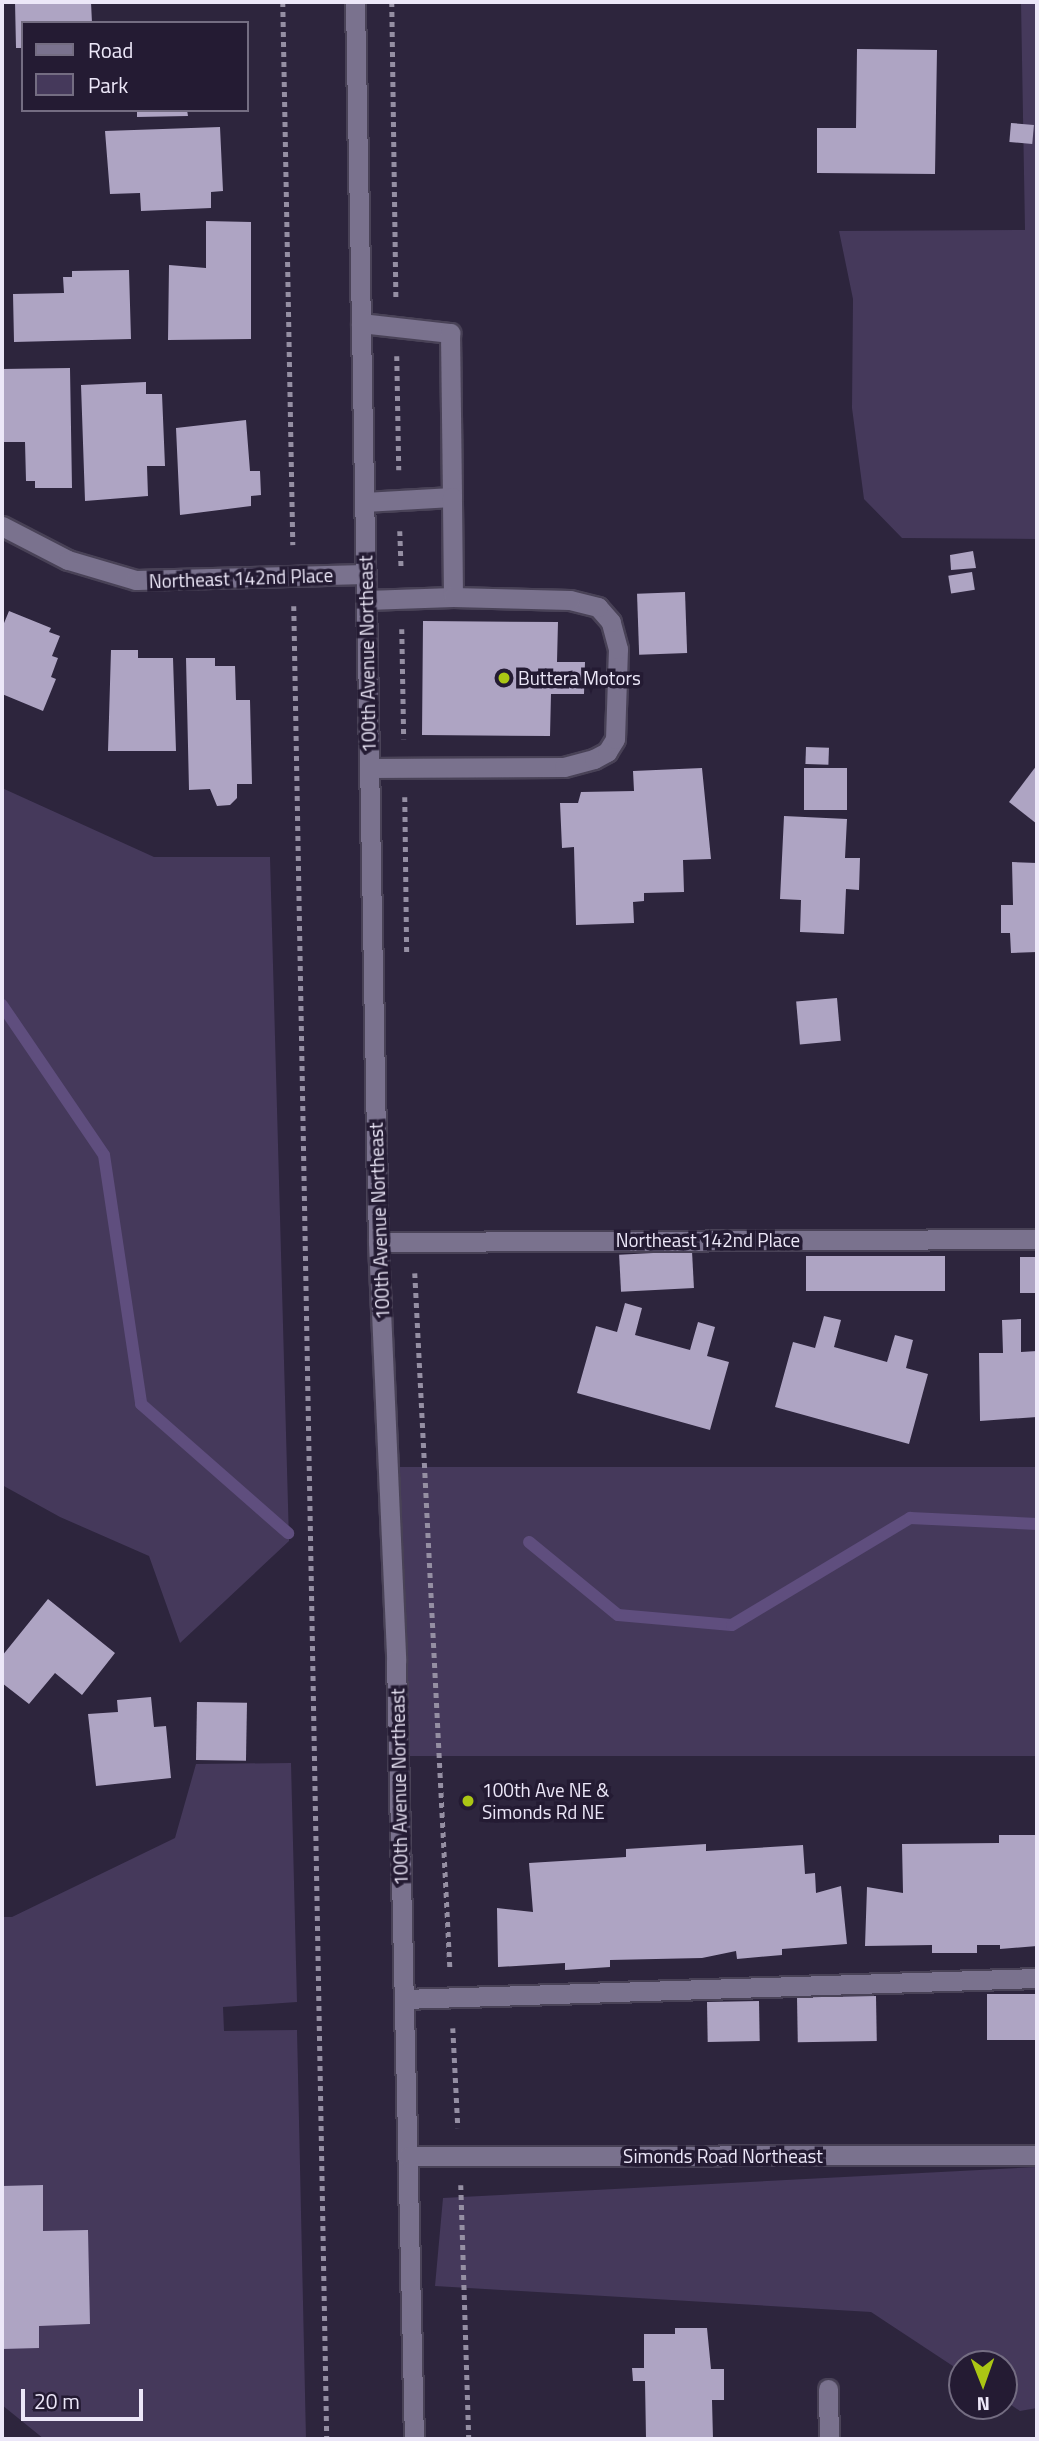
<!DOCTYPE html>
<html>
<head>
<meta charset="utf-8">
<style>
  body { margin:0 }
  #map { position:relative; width:1039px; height:2441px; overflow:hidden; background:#2d253d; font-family:"Titillium Web",sans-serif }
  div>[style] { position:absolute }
  .green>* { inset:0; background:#45395b; transform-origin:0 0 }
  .stream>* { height:12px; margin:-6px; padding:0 6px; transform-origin:6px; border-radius:6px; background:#5f4e7e }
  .building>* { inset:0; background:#aea4c3; transform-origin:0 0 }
  .path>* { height:4.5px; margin-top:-2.25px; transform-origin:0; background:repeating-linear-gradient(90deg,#958fa3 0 5px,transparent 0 10px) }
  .roads { filter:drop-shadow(2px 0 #494257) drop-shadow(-2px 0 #494257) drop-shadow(0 2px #494257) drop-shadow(0 -2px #494257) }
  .service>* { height:19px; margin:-9.5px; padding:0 9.5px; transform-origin:9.5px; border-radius:9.5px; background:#7a728e }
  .minor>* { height:19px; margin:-9.5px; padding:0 9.5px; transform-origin:9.5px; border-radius:9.5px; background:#7a728e }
  .secondary>* { height:19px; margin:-9.5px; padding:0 9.5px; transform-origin:9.5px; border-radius:9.5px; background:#7a728e }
  .dots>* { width:19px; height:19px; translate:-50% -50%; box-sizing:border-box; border:4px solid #241b33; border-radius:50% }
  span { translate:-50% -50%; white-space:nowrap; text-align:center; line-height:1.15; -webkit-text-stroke:7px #241b33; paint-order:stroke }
  .street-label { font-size:19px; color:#ece7f8 }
  .poi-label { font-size:19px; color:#ece7f8 }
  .left { translate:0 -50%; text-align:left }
  .frame { position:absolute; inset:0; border:4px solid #ece7f8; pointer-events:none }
  .legend { position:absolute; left:21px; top:21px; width:228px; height:91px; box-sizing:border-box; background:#241b33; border:2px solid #746d82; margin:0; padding:9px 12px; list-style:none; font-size:21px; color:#ece7f8 }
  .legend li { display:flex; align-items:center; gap:14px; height:35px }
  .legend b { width:35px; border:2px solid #746d82 }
  .north { position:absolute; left:948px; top:2350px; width:70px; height:70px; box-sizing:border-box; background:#241b33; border:2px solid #746d82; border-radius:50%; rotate:179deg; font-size:19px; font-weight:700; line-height:28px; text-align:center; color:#ece7f8 }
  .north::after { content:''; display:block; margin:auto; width:24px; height:32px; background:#abc614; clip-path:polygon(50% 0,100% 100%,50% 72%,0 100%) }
  .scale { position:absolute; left:21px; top:2389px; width:122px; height:32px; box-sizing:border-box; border:4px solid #ece7f8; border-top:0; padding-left:9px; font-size:21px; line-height:24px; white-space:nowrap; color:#ece7f8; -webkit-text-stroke:5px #241b33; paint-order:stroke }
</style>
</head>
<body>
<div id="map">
  <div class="green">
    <div style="clip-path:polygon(1021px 2px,1037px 2px,1037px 539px,902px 538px,864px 499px,852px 408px,853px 299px,839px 231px,1025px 230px)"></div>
    <div style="clip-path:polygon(2px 788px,154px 857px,270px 857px,289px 1541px,180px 1643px,149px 1556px,60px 1517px,2px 1485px)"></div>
    <div style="left:1037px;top:1467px;width:289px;height:649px;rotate:90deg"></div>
    <div style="clip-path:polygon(291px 1763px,297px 2002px,223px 2007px,224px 2031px,297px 2030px,306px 2439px,44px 2439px,2px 2405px,2px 1917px,12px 1917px,175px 1838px,196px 1764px)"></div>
    <div style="clip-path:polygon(1037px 2167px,1037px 2408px,1020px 2411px,1004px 2400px,1004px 2364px,962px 2364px,962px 2372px,871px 2312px,435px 2286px,443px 2198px)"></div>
  </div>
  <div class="stream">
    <div style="left:2px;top:1005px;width:181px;rotate:55.8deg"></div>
    <div style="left:104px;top:1155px;width:252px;rotate:81.5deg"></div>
    <div style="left:141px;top:1404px;width:196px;rotate:41.3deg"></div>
    <div style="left:529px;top:1542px;width:115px;rotate:39.4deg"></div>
    <div style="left:618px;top:1615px;width:114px;rotate:5deg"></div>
    <div style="left:732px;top:1625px;width:208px;rotate:-31deg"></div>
    <div style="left:910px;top:1518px;width:127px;rotate:2.7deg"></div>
  </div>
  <div class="building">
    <div style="clip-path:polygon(15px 2px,91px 2px,92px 23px,23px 23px,23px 48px,16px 48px)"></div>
    <div style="clip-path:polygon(857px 49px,937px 50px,935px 174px,817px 173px,817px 128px,856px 128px)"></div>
    <div style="clip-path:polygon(137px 110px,187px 110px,188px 116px,137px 117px)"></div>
    <div style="left:1011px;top:123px;width:23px;height:19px;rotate:5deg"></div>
    <div style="clip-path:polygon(220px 127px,223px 191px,211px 192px,211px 208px,141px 211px,140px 193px,110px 194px,105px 131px)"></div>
    <div style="clip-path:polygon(206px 221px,251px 222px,251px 339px,168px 340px,169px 265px,206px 268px)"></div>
    <div style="clip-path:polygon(129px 270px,131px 339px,14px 342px,13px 294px,64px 293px,63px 277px,72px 277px,72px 271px)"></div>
    <div style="clip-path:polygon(70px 368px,72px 488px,35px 488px,35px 481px,26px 481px,25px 442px,2px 442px,2px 369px)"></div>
    <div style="clip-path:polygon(146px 382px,146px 394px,162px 394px,165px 466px,147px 466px,148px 496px,85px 501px,81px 385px)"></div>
    <div style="clip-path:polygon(246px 420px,250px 471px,260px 471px,261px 495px,251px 496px,251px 506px,180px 515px,176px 428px)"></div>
    <div style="clip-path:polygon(973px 551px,976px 568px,951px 570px,950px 555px)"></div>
    <div style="left:972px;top:572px;width:18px;height:24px;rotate:81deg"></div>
    <div style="left:685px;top:592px;width:61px;height:48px;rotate:88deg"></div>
    <div style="clip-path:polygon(9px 611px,51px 628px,49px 632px,60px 636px,52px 656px,58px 658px,51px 677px,56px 679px,43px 711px,2px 694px,2px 628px)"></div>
    <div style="clip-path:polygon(423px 621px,558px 622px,557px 662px,585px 662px,584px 694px,551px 694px,550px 736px,422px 735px)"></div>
    <div style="clip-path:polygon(111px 650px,138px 650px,138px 658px,173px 658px,176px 751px,108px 751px)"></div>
    <div style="clip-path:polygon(186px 658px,215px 658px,215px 666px,235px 666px,236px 700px,250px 700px,252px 784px,237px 784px,237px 798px,230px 805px,217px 806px,210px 789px,189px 790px)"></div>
    <div style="left:806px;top:747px;width:23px;height:17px;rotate:2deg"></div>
    <div style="clip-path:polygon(1037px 765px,1037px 824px,1009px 802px)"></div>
    <div style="clip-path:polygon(702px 768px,711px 859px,683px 860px,684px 892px,644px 893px,644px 901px,633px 902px,634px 923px,576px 925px,574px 847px,562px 848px,560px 803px,578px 803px,581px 792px,634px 791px,633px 771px)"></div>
    <div style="left:804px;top:768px;width:43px;height:42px"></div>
    <div style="clip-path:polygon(784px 816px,847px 819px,845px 858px,860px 858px,859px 890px,846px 889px,844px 934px,800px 932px,801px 900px,780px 899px)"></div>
    <div style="clip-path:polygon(1012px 862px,1037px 863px,1037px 952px,1011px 953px,1010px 933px,1001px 933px,1001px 905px,1013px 905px)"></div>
    <div style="left:837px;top:998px;width:43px;height:41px;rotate:85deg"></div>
    <div style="left:692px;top:1251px;width:37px;height:73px;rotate:87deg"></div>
    <div style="left:945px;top:1256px;width:35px;height:139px;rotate:90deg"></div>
    <div style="left:1020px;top:1257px;width:17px;height:36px"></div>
    <div style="clip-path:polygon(625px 1303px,642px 1308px,635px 1335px,690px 1350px,698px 1322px,715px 1327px,707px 1356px,729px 1362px,710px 1430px,577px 1393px,596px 1326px,617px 1332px)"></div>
    <div style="clip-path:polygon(824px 1316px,841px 1320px,834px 1347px,887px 1362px,895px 1335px,913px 1340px,906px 1368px,928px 1374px,909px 1444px,775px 1407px,793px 1342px,815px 1348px)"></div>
    <div style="clip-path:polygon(1021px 1319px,1021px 1352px,1037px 1351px,1037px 1417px,980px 1421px,979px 1353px,1003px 1353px,1002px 1320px)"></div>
    <div style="clip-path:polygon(48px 1599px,115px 1653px,82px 1695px,55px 1673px,29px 1704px,2px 1683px,2px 1656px)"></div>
    <div style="clip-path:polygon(151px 1697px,154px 1727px,166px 1726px,171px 1778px,96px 1786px,88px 1714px,118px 1712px,117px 1700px)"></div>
    <div style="left:197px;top:1702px;width:50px;height:58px;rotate:1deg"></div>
    <div style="clip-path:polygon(999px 1835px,1037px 1835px,1037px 1946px,1000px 1949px,1000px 1945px,977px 1945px,977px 1953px,932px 1953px,932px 1945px,865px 1946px,867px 1887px,903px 1893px,902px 1844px,999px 1843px)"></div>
    <div style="clip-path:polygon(706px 1844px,706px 1851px,803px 1845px,805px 1874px,815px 1873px,816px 1893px,841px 1886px,847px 1944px,782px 1949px,782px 1955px,737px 1959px,736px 1951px,702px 1958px,610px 1960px,610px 1967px,565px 1970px,565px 1963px,498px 1967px,497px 1908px,533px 1912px,529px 1863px,626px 1857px,626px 1849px)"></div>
    <div style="left:1037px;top:1994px;width:46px;height:50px;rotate:90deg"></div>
    <div style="left:876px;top:1996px;width:45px;height:79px;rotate:89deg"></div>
    <div style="left:759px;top:2001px;width:40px;height:52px;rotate:89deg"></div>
    <div style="clip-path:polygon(43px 2185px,43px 2231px,88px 2230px,90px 2324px,39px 2326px,39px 2348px,2px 2349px,2px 2186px)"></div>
    <div style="clip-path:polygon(675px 2328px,707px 2328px,711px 2369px,724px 2369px,724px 2400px,712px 2400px,713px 2439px,646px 2439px,645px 2381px,633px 2381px,632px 2368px,644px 2368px,644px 2334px,675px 2334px)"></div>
  </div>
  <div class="path">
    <div style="left:283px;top:2px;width:543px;rotate:88.94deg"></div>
    <div style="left:392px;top:2px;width:296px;rotate:89.2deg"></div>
    <div style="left:397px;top:356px;width:114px;rotate:89deg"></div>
    <div style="left:400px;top:531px;width:37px;rotate:88deg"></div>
    <div style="left:294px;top:606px;width:1833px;rotate:88.97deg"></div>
    <div style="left:402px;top:629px;width:110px;rotate:89deg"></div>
    <div style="left:405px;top:797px;width:156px;rotate:89.3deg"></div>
    <div style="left:415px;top:1273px;width:695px;rotate:87.11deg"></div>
    <div style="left:453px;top:2028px;width:100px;rotate:87.1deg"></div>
    <div style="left:461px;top:2185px;width:254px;rotate:88.2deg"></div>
  </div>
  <div class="roads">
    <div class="service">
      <div style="left:361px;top:323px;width:90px;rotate:6.4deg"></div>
      <div style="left:450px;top:333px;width:164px;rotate:89.3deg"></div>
      <div style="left:452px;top:497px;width:88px;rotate:176.7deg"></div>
      <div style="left:366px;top:600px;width:87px;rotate:-2deg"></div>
      <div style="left:453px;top:597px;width:100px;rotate:-90.6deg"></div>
      <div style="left:369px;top:768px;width:195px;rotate:-0.3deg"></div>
      <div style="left:564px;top:767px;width:31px;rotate:-15deg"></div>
      <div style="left:594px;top:759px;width:15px;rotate:-28deg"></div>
      <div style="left:607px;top:752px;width:15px;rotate:-58deg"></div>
      <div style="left:615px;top:739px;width:90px;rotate:-88.1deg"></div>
      <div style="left:618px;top:649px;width:28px;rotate:-105deg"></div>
      <div style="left:611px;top:622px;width:20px;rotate:-131deg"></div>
      <div style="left:598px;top:607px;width:29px;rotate:-166deg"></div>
      <div style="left:570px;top:600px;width:117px;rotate:-178.5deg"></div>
      <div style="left:404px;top:1999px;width:633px;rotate:-1.9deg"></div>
    </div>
    <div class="minor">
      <div style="left:2px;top:526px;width:74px;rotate:27.3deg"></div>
      <div style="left:68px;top:560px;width:71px;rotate:16.4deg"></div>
      <div style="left:136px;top:580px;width:229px;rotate:-1.5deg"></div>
      <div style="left:378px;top:1242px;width:659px;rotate:-0.26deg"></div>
      <div style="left:828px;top:2389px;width:50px;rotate:88.9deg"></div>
    </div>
    <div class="secondary">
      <div style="left:355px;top:2px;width:1240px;rotate:88.94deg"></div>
      <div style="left:378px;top:1242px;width:418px;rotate:87.5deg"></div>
      <div style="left:396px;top:1660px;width:779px;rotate:88.68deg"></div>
      <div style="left:408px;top:2156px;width:629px;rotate:-0.09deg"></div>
    </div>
  </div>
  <div class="dots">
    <div style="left:504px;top:678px;background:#abc614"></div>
    <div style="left:468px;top:1801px;background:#abc614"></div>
  </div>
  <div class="street-label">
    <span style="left:241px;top:578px;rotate:-2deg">Northeast 142nd Place</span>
    <span style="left:367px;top:654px;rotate:-91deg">100th Avenue Northeast</span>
    <span style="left:379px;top:1221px;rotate:-92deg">100th Avenue Northeast</span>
    <span style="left:708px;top:1240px">Northeast 142nd Place</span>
    <span style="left:399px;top:1787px;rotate:-91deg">100th Avenue Northeast</span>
    <span style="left:723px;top:2156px">Simonds Road Northeast</span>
  </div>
  <div class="poi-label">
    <span class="left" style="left:518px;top:678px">Buttera Motors</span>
    <span class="left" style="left:482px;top:1801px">100th Ave NE &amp;<br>Simonds Rd NE</span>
  </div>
  <div class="frame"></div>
  <ul class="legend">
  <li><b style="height:9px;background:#7a728e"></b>Road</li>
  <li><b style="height:19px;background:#45395b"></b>Park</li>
  </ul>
  <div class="north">N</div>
  <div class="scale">20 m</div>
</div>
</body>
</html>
